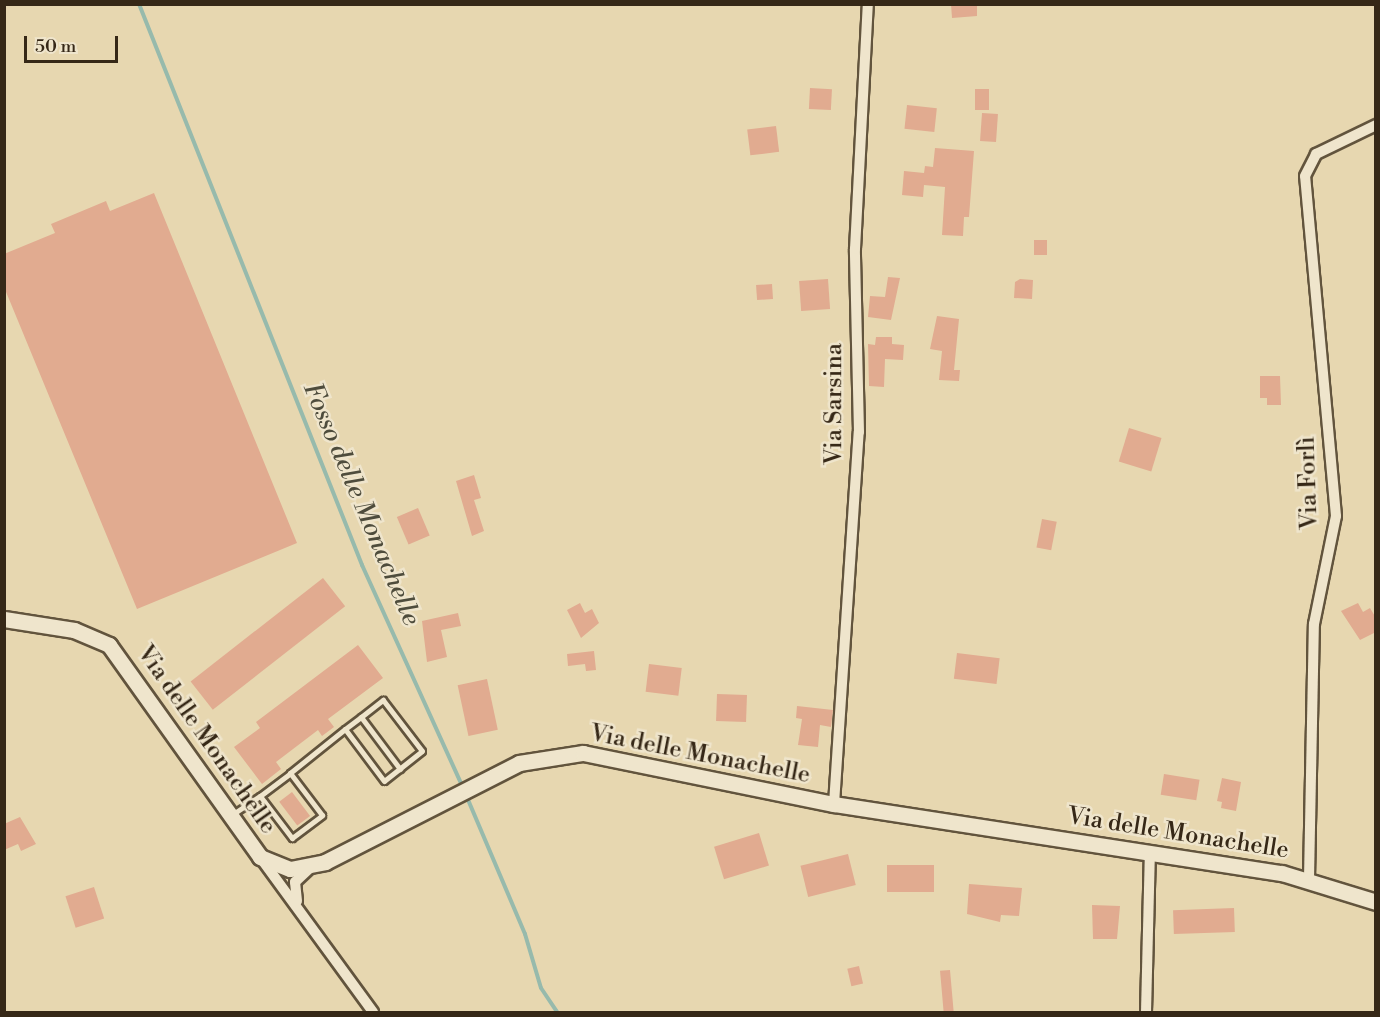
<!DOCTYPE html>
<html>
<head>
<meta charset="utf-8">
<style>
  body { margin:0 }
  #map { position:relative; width:1380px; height:1017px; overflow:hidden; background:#e7d7b0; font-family:"Libre Bodoni",serif }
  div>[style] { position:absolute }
  .stream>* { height:4px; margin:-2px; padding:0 2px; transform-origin:2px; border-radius:2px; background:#97baac }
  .building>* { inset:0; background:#e1ab90; transform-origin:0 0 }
  .roads { filter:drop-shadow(2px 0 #62543d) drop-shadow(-2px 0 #62543d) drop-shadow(0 2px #62543d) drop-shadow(0 -2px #62543d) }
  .lane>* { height:5px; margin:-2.5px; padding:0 2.5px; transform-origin:2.5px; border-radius:2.5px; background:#efe5cc }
  .street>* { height:10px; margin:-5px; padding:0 5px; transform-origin:5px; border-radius:5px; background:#efe5cc }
  .secondary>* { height:15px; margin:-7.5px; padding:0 7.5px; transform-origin:7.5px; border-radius:7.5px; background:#efe5cc }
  span { translate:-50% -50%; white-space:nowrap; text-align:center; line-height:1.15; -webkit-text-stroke:5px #efe5cc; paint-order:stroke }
  .street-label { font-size:24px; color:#362817 }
  .water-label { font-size:26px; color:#4e4c3c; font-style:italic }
  .frame { position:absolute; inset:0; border:6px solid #362817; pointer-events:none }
  .scale { position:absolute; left:24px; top:36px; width:94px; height:27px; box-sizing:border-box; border:3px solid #362817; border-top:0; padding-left:8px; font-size:18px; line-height:21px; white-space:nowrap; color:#362817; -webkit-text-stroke:4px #efe5cc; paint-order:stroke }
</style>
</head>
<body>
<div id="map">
  <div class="stream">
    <div style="left:139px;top:4px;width:604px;rotate:68.32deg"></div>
    <div style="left:362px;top:565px;width:245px;rotate:65.6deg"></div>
    <div style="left:466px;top:795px;width:151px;rotate:67deg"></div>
    <div style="left:525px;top:934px;width:56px;rotate:73.5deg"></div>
    <div style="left:541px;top:988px;width:29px;rotate:56deg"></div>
  </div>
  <div class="building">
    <div style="clip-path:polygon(951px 4px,977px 4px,977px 16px,952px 18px)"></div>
    <div style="left:810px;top:88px;width:22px;height:21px;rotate:3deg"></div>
    <div style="left:975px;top:89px;width:14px;height:21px"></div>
    <div style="left:907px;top:105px;width:30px;height:24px;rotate:6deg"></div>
    <div style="left:982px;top:113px;width:16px;height:28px;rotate:4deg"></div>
    <div style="left:776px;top:126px;width:26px;height:29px;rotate:83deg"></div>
    <div style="clip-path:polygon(935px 148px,974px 151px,969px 217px,964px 217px,963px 236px,942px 235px,945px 187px,924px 185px,923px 197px,902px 195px,904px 171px,924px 173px,925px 166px,933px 167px)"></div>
    <div style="clip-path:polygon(154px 193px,297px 543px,137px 609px,4px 287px,4px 254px,55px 233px,51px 224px,106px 201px,110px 211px)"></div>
    <div style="left:1034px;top:240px;width:13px;height:15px"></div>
    <div style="clip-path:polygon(888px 277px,900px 278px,891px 320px,868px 317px,870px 296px,885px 297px)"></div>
    <div style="left:828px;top:279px;width:30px;height:29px;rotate:86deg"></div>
    <div style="clip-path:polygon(1020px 279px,1033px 280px,1032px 299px,1014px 298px,1015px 282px)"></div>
    <div style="left:772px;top:284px;width:15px;height:16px;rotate:86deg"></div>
    <div style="clip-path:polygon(937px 316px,959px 319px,954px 370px,960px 370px,959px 381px,939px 380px,942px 351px,930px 349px)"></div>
    <div style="clip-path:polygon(876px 337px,892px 337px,892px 344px,904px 345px,903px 360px,885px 359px,884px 387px,869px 386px,868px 344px,875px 345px)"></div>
    <div style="clip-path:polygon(1260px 376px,1280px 376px,1281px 405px,1267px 405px,1267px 398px,1260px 398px)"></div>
    <div style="left:1129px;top:428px;width:34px;height:35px;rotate:17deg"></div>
    <div style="clip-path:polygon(474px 475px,481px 498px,474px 500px,484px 531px,472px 536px,456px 481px)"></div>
    <div style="left:418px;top:508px;width:30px;height:23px;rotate:67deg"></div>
    <div style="left:1042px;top:519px;width:15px;height:29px;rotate:11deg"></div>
    <div style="left:323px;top:578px;width:36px;height:168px;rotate:52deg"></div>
    <div style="clip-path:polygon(580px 603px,585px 613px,592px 609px,599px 623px,581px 638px,567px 610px)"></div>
    <div style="clip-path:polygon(1358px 603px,1363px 612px,1370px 608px,1376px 618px,1376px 632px,1360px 640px,1341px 611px)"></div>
    <div style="clip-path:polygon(458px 613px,461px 626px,441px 630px,447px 657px,427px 662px,422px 621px)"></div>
    <div style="clip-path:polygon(358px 645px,383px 678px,328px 719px,334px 727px,322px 736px,318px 730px,276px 762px,281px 769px,262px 784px,234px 747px,260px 728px,256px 722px)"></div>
    <div style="clip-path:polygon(594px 651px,596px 670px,586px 671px,585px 664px,568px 666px,567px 654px)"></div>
    <div style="left:957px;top:653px;width:43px;height:26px;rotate:7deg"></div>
    <div style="left:649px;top:664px;width:33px;height:28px;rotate:7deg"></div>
    <div style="left:487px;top:679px;width:52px;height:30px;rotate:78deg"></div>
    <div style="left:717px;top:694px;width:30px;height:27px;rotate:2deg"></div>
    <div style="clip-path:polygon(797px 706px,833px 710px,831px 727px,820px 725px,818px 747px,798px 745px,802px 719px,796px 718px)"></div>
    <div style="left:1164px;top:774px;width:36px;height:21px;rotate:9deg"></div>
    <div style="clip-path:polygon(1222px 778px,1241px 782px,1236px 811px,1221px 808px,1222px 802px,1217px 801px)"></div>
    <div style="left:292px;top:792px;width:30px;height:16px;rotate:53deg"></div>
    <div style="clip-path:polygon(20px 817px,36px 844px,21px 851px,18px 844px,4px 850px,4px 824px)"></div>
    <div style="left:759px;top:833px;width:34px;height:47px;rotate:73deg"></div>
    <div style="left:848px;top:854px;width:32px;height:49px;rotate:76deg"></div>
    <div style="left:887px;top:865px;width:47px;height:27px"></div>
    <div style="clip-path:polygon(969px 884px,1022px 888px,1019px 916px,1001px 915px,1000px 922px,967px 914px)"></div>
    <div style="left:94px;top:887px;width:33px;height:30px;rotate:72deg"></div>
    <div style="clip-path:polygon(1092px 905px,1120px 906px,1117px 939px,1093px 939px)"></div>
    <div style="left:1234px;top:908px;width:24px;height:61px;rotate:88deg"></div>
    <div style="left:859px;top:966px;width:18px;height:12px;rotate:77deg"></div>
    <div style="left:950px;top:970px;width:42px;height:10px;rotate:85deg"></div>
  </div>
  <div class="roads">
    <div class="lane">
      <div style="left:361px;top:717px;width:65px;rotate:53.1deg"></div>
      <div style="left:260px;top:796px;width:53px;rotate:52.7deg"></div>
      <div style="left:292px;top:838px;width:38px;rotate:-37deg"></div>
      <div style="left:322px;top:815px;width:53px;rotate:-127.3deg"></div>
      <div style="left:233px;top:814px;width:32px;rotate:-34deg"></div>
      <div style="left:260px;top:796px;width:38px;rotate:-37deg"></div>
      <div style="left:290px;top:773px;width:70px;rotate:-38.7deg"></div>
      <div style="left:345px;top:729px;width:20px;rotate:-37deg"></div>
      <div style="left:361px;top:717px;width:28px;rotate:-38deg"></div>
      <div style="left:383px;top:700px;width:64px;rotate:52.6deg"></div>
      <div style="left:422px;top:751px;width:48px;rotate:141.7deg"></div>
      <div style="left:384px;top:781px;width:65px;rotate:-126.9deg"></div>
    </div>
    <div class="street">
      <div style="left:834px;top:804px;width:373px;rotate:-86.2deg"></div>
      <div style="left:859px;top:432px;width:183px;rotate:-91.3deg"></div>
      <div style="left:855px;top:249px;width:245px;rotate:-87deg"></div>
      <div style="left:260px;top:857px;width:192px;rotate:53.9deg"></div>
      <div style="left:1309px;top:879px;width:255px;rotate:-88.9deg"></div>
      <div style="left:1314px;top:624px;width:110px;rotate:-78.5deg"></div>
      <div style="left:1336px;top:516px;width:341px;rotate:-95.2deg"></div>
      <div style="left:1305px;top:176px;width:25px;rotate:-63deg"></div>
      <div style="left:1316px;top:154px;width:67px;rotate:-25.8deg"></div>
      <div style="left:297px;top:901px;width:19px;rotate:-96deg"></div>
      <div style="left:295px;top:882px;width:21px;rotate:-43deg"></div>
      <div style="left:1146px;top:1012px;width:160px;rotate:-88.6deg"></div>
    </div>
    <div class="secondary">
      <div style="left:4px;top:619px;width:71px;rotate:8.9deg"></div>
      <div style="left:74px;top:630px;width:38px;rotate:23deg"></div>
      <div style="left:109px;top:645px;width:260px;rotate:54.5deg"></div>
      <div style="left:260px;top:857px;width:32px;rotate:22deg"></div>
      <div style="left:290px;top:869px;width:36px;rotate:-11deg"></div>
      <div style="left:325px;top:862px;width:218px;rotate:-27deg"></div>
      <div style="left:519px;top:763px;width:65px;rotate:-8.9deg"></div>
      <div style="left:583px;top:753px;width:256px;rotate:11.5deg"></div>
      <div style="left:834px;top:804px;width:453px;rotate:8.8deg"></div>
      <div style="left:1282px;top:873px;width:98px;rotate:17.1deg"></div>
    </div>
  </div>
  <div class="street-label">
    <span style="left:835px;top:404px;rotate:-90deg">Via Sarsina</span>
    <span style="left:1309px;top:483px;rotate:-92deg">Via Forlì</span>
    <span style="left:206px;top:740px;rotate:55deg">Via delle Monachelle</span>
    <span style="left:700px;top:755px;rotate:11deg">Via delle Monachelle</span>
    <span style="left:1178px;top:834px;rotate:9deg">Via delle Monachelle</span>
  </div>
  <div class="water-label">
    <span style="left:361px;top:504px;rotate:67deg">Fosso delle Monachelle</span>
  </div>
  <div class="frame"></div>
  <div class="scale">50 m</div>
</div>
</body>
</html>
